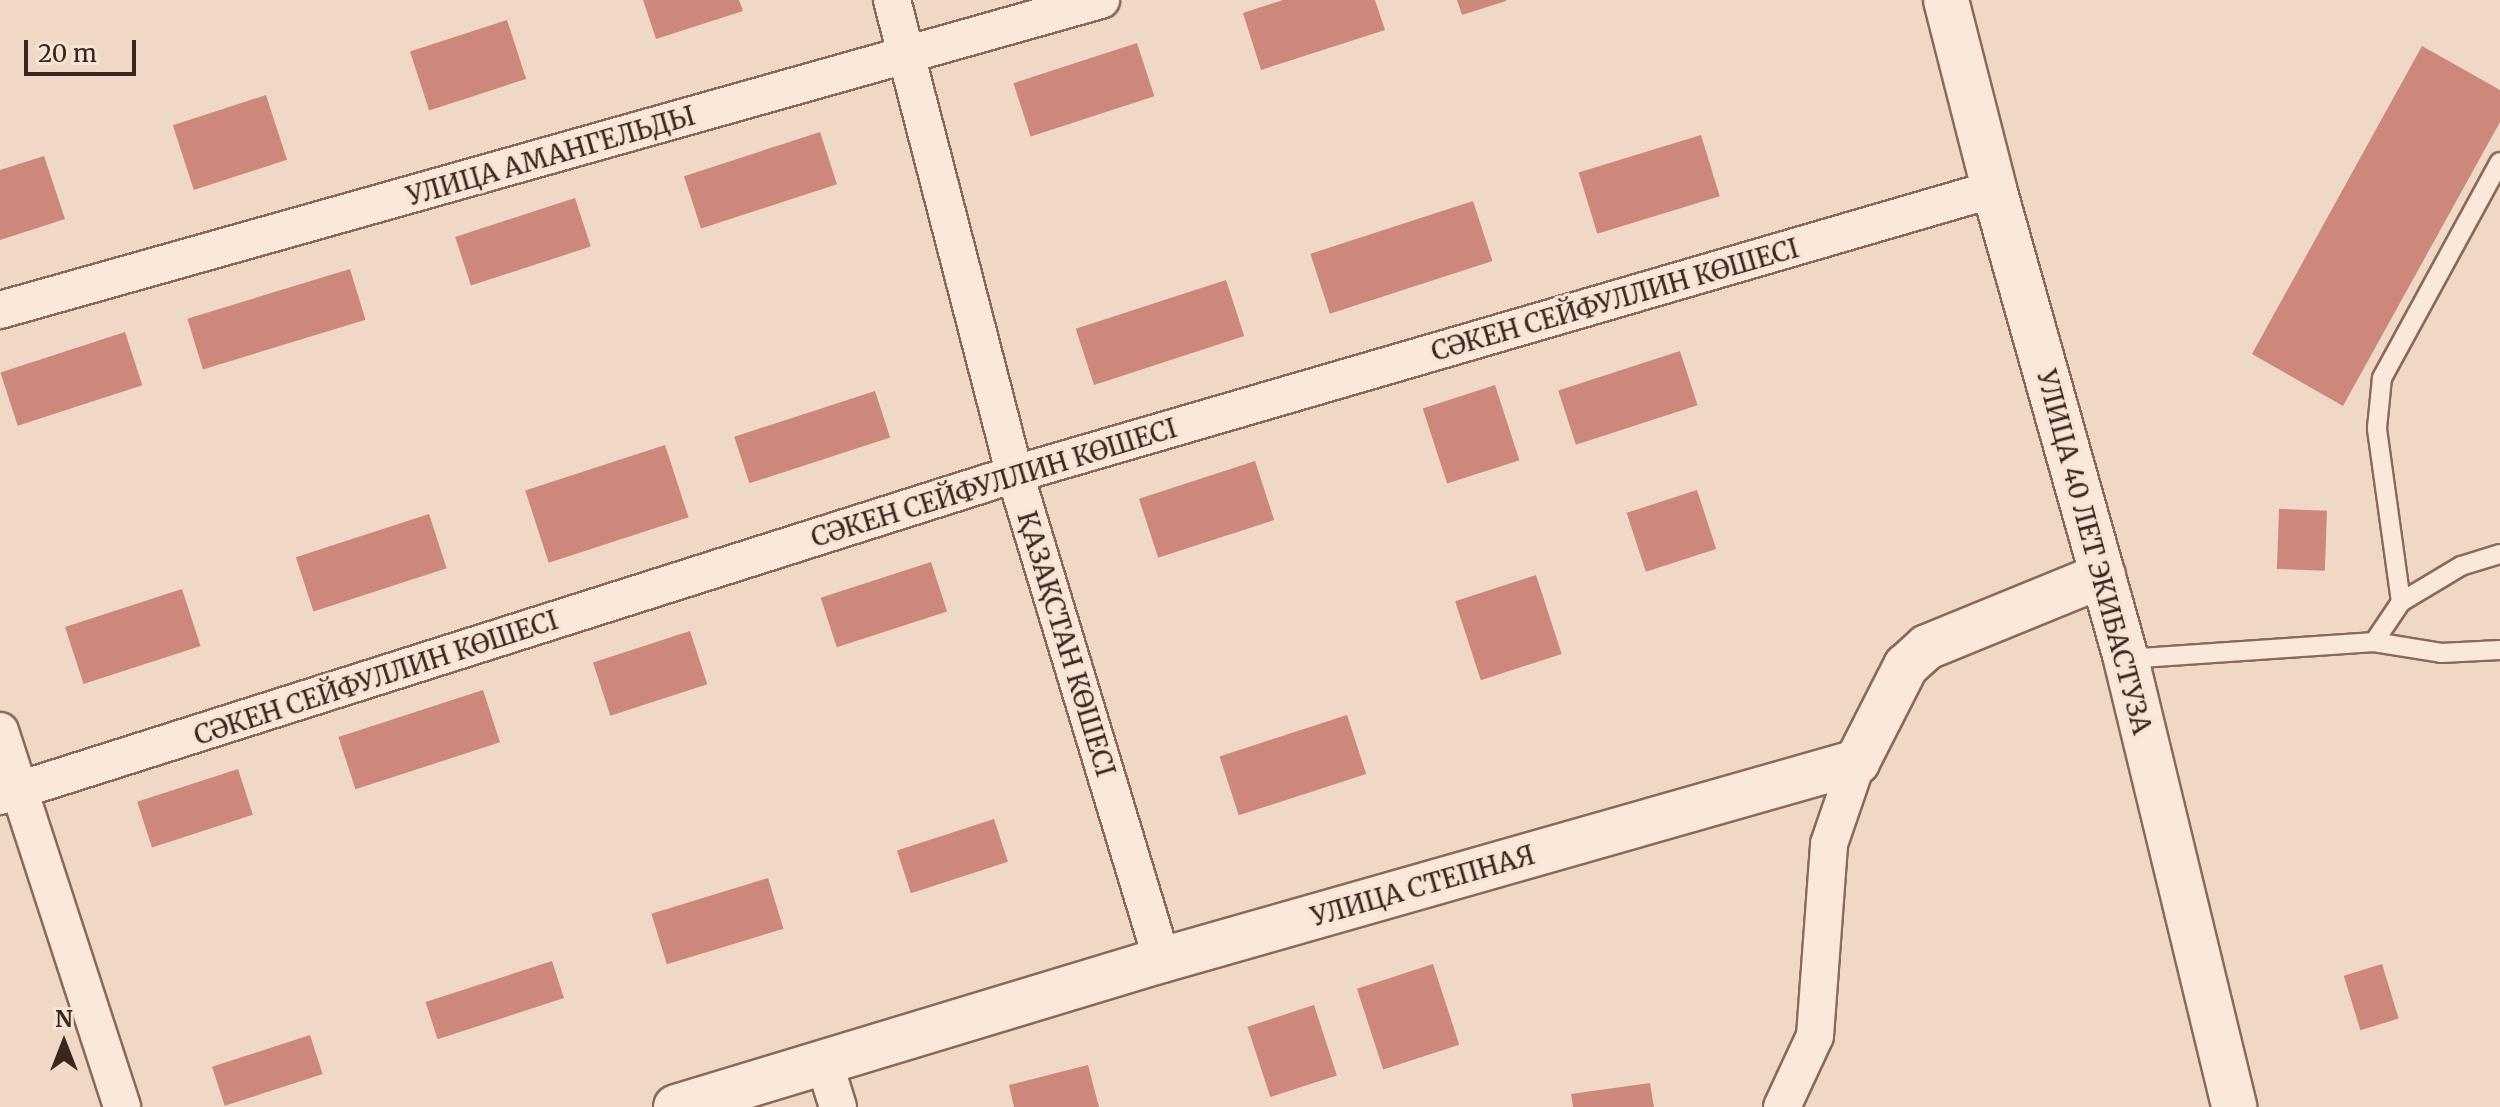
<!DOCTYPE html>
<html>
<head>
<meta charset="utf-8">
<style>
  body { margin:0 }
  #map { position:relative; width:2500px; height:1107px; overflow:hidden; background:#efd8c5; font-family:Merriweather,serif }
  div>[style] { position:absolute }
  .building>* { inset:0; background:#ce887b; transform-origin:0 0 }
  .roads { filter:drop-shadow(2px 0 #8b685b) drop-shadow(-2px 0 #8b685b) drop-shadow(0 2px #8b685b) drop-shadow(0 -2px #8b685b) }
  .service>* { height:18px; margin:-9px; padding:0 9px; transform-origin:9px; border-radius:9px; background:#fae8d9 }
  .minor>* { height:36px; margin:-18px; padding:0 18px; transform-origin:18px; border-radius:18px; background:#fae8d9 }
  .tertiary>* { height:44px; margin:-22px; padding:0 22px; transform-origin:22px; border-radius:22px; background:#fae8d9 }
  span { translate:-50% -50%; white-space:nowrap; text-align:center; line-height:1.15; -webkit-text-stroke:6px #f6e4d5; paint-order:stroke }
  .street-label { font-size:26px; color:#3b251f }
  .north { position:absolute; left:24px; top:1003px; width:80px; height:80px; -webkit-text-stroke:6px #f6e4d5; paint-order:stroke; rotate:0deg; font-size:22px; font-weight:700; line-height:32px; text-align:center; color:#3b251f }
  .north::after { content:''; display:block; margin:auto; width:28px; height:36px; background:#3b251f; clip-path:polygon(50% 0,100% 100%,50% 72%,0 100%) }
  .scale { position:absolute; left:24px; top:40px; width:112px; height:36px; box-sizing:border-box; border:4px solid #3b251f; border-top:0; padding-left:10px; font-size:24px; line-height:28px; white-space:nowrap; color:#3b251f; -webkit-text-stroke:6px #f6e4d5; paint-order:stroke }
</style>
</head>
<body>
<div id="map">
  <div class="building">
    <div style="clip-path:polygon(643px 0,739px 0,743px 11px,656px 39px)"></div>
    <div style="clip-path:polygon(1283px 0,1375px 0,1385px 30px,1261px 70px,1243px 13px)"></div>
    <div style="clip-path:polygon(1457px 0,1506px 0,1506px 1px,1462px 15px)"></div>
    <div style="left:507px;top:20px;width:62px;height:102px;rotate:72deg"></div>
    <div style="left:1137px;top:43px;width:56px;height:130px;rotate:72deg"></div>
    <div style="clip-path:polygon(2422px 46px,2500px 90px,2500px 122px,2343px 406px,2252px 354px)"></div>
    <div style="left:266px;top:95px;width:68px;height:98px;rotate:72deg"></div>
    <div style="left:820px;top:132px;width:55px;height:143px;rotate:72deg"></div>
    <div style="left:1701px;top:135px;width:64px;height:128px;rotate:73deg"></div>
    <div style="clip-path:polygon(44px 156px,65px 219px,0 240px,0 170px)"></div>
    <div style="left:575px;top:198px;width:51px;height:126px;rotate:72deg"></div>
    <div style="left:1473px;top:201px;width:63px;height:171px;rotate:72deg"></div>
    <div style="left:350px;top:269px;width:53px;height:170px;rotate:73deg"></div>
    <div style="left:1226px;top:280px;width:59px;height:158px;rotate:72deg"></div>
    <div style="left:125px;top:332px;width:56px;height:131px;rotate:72deg"></div>
    <div style="left:1680px;top:351px;width:57px;height:128px;rotate:72deg"></div>
    <div style="left:1495px;top:385px;width:79px;height:76px;rotate:72deg"></div>
    <div style="left:875px;top:391px;width:49px;height:148px;rotate:72deg"></div>
    <div style="left:665px;top:445px;width:76px;height:147px;rotate:72deg"></div>
    <div style="left:1255px;top:461px;width:62px;height:122px;rotate:72deg"></div>
    <div style="left:1697px;top:490px;width:62px;height:74px;rotate:72deg"></div>
    <div style="left:2279px;top:509px;width:48px;height:60px;rotate:2deg"></div>
    <div style="left:429px;top:514px;width:57px;height:140px;rotate:72deg"></div>
    <div style="left:931px;top:562px;width:52px;height:116px;rotate:72deg"></div>
    <div style="left:1536px;top:575px;width:83px;height:85px;rotate:72deg"></div>
    <div style="left:182px;top:589px;width:60px;height:123px;rotate:72deg"></div>
    <div style="left:690px;top:631px;width:56px;height:102px;rotate:72deg"></div>
    <div style="left:483px;top:690px;width:55px;height:152px;rotate:72deg"></div>
    <div style="left:1347px;top:715px;width:62px;height:134px;rotate:72deg"></div>
    <div style="left:238px;top:769px;width:48px;height:106px;rotate:72deg"></div>
    <div style="left:994px;top:819px;width:45px;height:102px;rotate:72deg"></div>
    <div style="left:768px;top:878px;width:53px;height:122px;rotate:73deg"></div>
    <div style="left:552px;top:961px;width:39px;height:133px;rotate:72deg"></div>
    <div style="left:1433px;top:964px;width:85px;height:80px;rotate:72deg"></div>
    <div style="left:2382px;top:964px;width:57px;height:40px;rotate:73deg"></div>
    <div style="left:1314px;top:1005px;width:74px;height:70px;rotate:72deg"></div>
    <div style="left:310px;top:1035px;width:41px;height:103px;rotate:72deg"></div>
    <div style="clip-path:polygon(1088px 1065px,1099px 1107px,1014px 1107px,1009px 1085px)"></div>
    <div style="clip-path:polygon(1650px 1083px,1654px 1107px,1573px 1107px,1571px 1094px)"></div>
  </div>
  <div class="roads">
    <div class="service">
      <div style="left:2401px;top:602px;width:176px;rotate:-97.9deg"></div>
      <div style="left:2377px;top:428px;width:50px;rotate:-84.3deg"></div>
      <div style="left:2382px;top:378px;width:246px;rotate:-61.4deg"></div>
      <div style="left:2374px;top:642px;width:48px;rotate:-56deg"></div>
      <div style="left:2401px;top:602px;width:70px;rotate:-31deg"></div>
      <div style="left:2461px;top:566px;width:41px;rotate:-17.1deg"></div>
      <div style="left:2126px;top:659px;width:249px;rotate:-3.9deg"></div>
      <div style="left:2374px;top:642px;width:68px;rotate:9.3deg"></div>
      <div style="left:2441px;top:653px;width:59px;rotate:-2.9deg"></div>
    </div>
    <div class="minor">
      <div style="left:892px;top:0;width:490px;rotate:75.5deg"></div>
      <div style="left:1015px;top:474px;width:508px;rotate:73.17deg"></div>
      <div style="left:0;top:310px;width:1144px;rotate:-15.73deg"></div>
      <div style="left:0;top:731px;width:395px;rotate:72deg"></div>
      <div style="left:0;top:796px;width:1065px;rotate:-17.6deg"></div>
      <div style="left:1015px;top:474px;width:1020px;rotate:-16.23deg"></div>
      <div style="left:824px;top:1062px;width:47px;rotate:72.7deg"></div>
      <div style="left:1782px;top:1107px;width:78px;rotate:-65.1deg"></div>
      <div style="left:1815px;top:1036px;width:193px;rotate:-85.8deg"></div>
      <div style="left:1829px;top:844px;width:87px;rotate:-71.1deg"></div>
    </div>
    <div class="tertiary">
      <div style="left:1946px;top:0;width:195px;rotate:75.7deg"></div>
      <div style="left:1994px;top:189px;width:488px;rotate:74.3deg"></div>
      <div style="left:2126px;top:659px;width:461px;rotate:76.4deg"></div>
      <div style="left:676px;top:1107px;width:508px;rotate:-16.83deg"></div>
      <div style="left:1162px;top:960px;width:723px;rotate:-15.9deg"></div>
      <div style="left:1857px;top:762px;width:108px;rotate:-63deg"></div>
      <div style="left:1906px;top:666px;width:28px;rotate:-42deg"></div>
      <div style="left:1927px;top:647px;width:190px;rotate:-22.2deg"></div>
    </div>
  </div>
  <div class="street-label">
    <span style="left:551px;top:156px;rotate:-16deg">УЛИЦА АМАНГЕЛЬДЫ</span>
    <span style="left:1615px;top:300px;rotate:-16deg">СӘКЕН СЕЙФУЛЛИН КӨШЕСІ</span>
    <span style="left:994px;top:483px;rotate:-17deg">СӘКЕН СЕЙФУЛЛИН КӨШЕСІ</span>
    <span style="left:2094px;top:552px;rotate:75deg">УЛИЦА 40 ЛЕТ ЭКИБАСТУЗА</span>
    <span style="left:1066px;top:644px;rotate:73deg">ҚАЗАҚСТАН КӨШЕСІ</span>
    <span style="left:376px;top:678px;rotate:-18deg">СӘКЕН СЕЙФУЛЛИН КӨШЕСІ</span>
    <span style="left:1423px;top:886px;rotate:-16deg">УЛИЦА СТЕПНАЯ</span>
  </div>
  <div class="north">N</div>
  <div class="scale">20 m</div>
</div>
</body>
</html>
